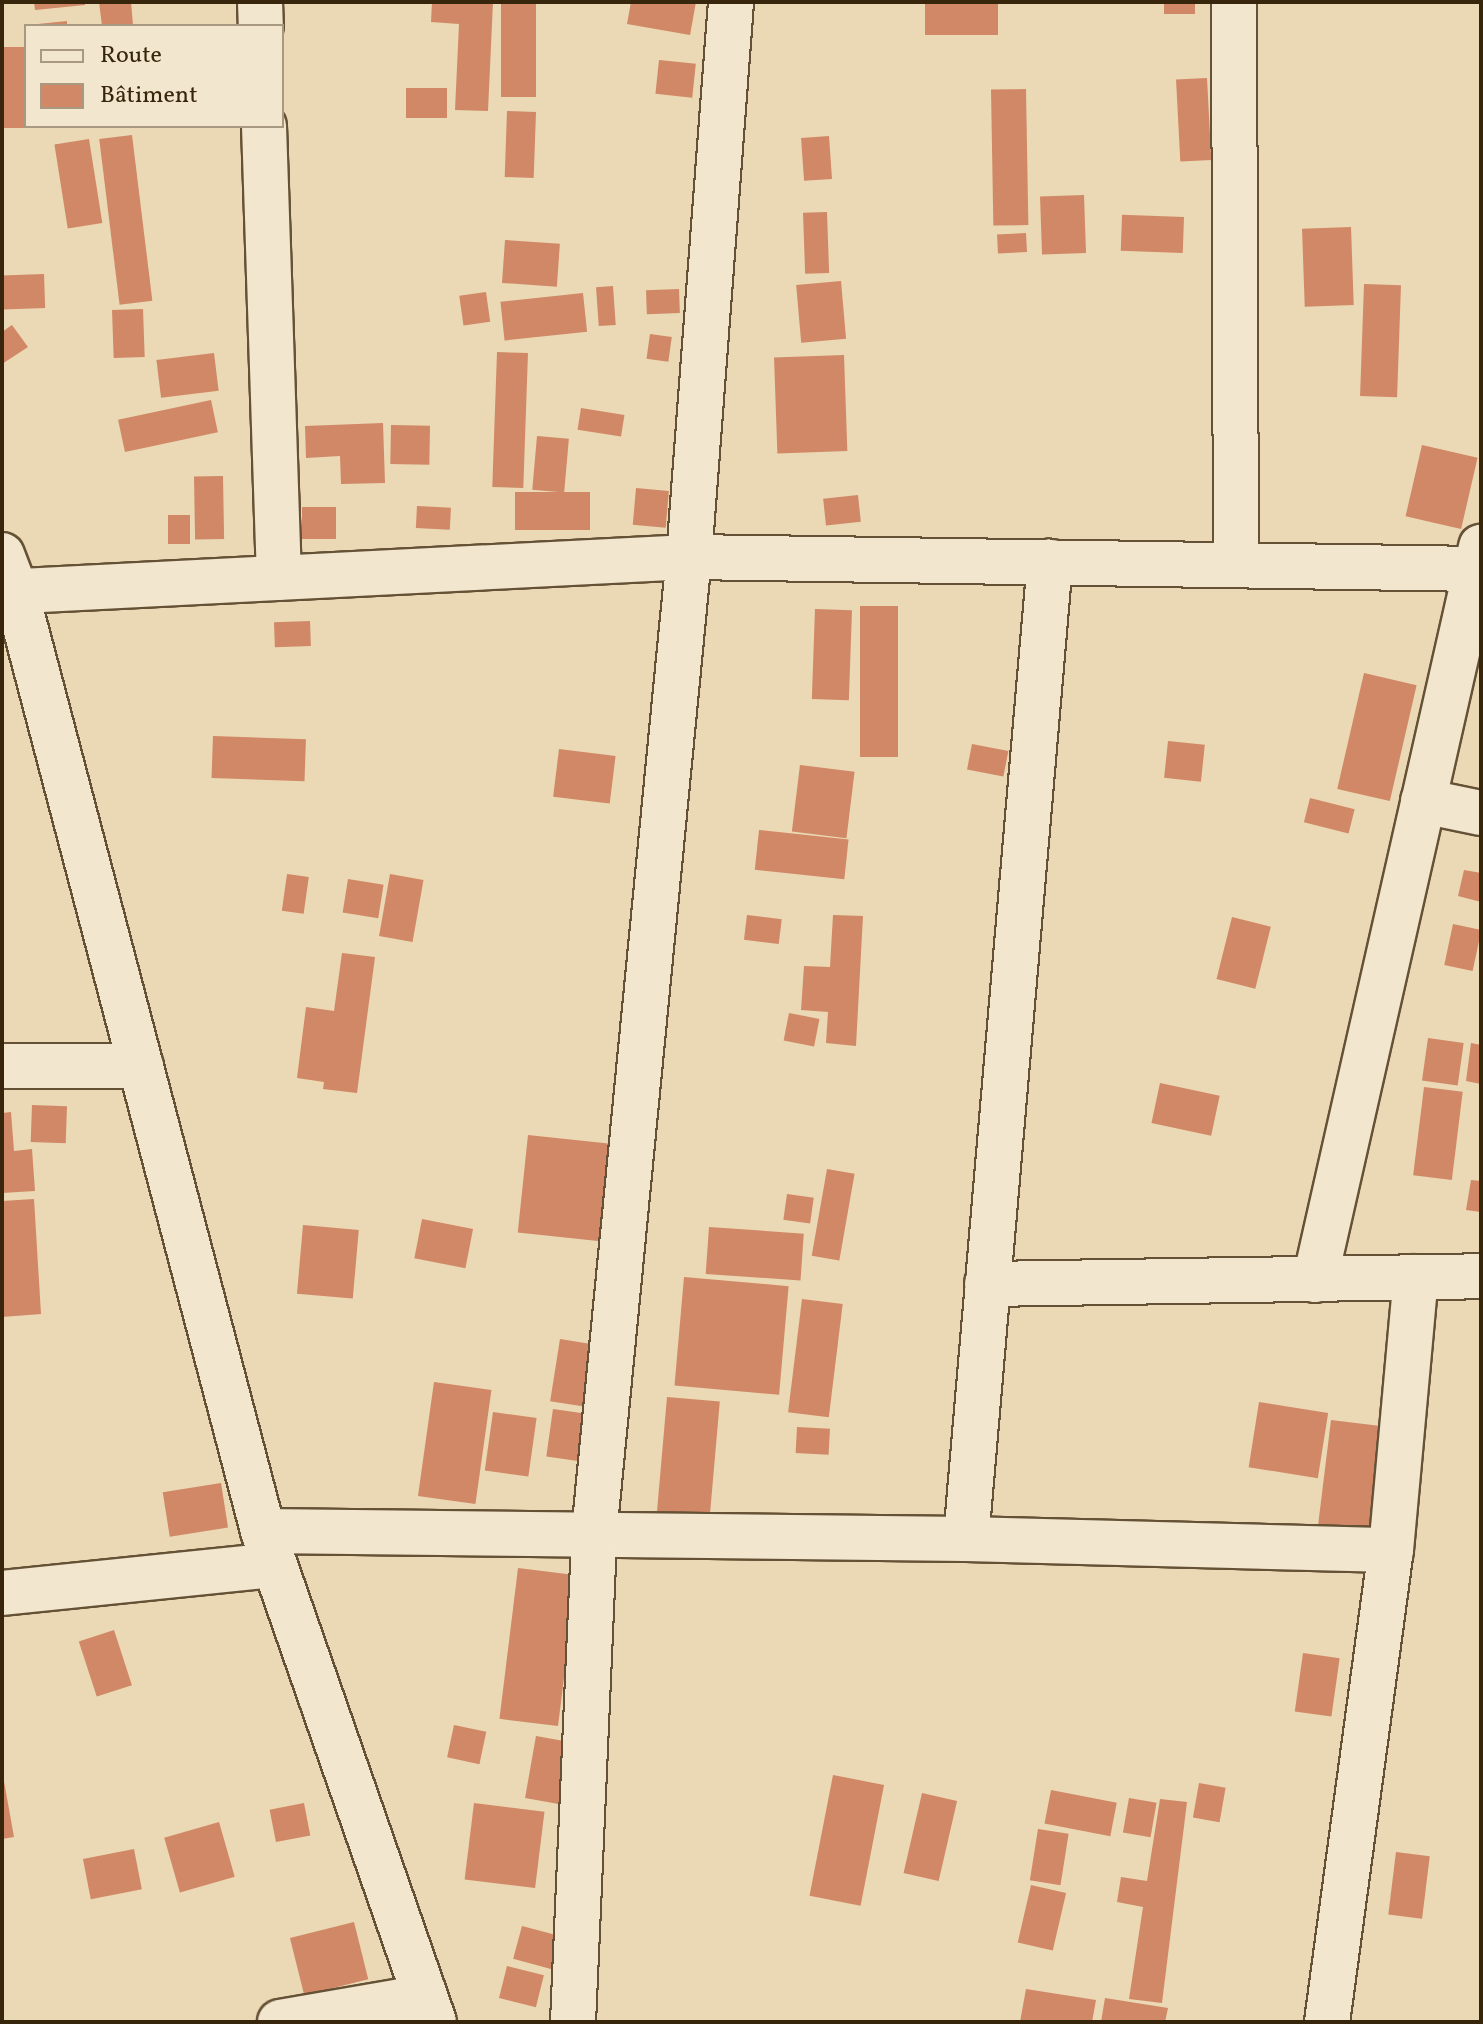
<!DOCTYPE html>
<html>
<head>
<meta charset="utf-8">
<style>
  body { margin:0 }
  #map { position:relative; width:1483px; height:2024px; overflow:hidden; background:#ebd8b4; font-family:Vollkorn,serif }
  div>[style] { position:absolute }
  .building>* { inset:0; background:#d08866; transform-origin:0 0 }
  .roads { filter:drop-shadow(2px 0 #655236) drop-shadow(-2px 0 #655236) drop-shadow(0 2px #655236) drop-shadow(0 -2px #655236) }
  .minor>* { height:44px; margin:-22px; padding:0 22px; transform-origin:22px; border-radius:22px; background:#f2e6ce }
  .tertiary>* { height:44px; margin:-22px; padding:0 22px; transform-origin:22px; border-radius:22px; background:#f2e6ce }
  span { translate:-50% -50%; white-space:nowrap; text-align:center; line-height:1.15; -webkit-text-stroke:7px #f2e6ce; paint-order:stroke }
  .frame { position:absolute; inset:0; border:4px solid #38260c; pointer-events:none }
  .legend { position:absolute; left:24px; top:24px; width:260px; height:104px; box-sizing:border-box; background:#f2e6ce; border:2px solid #a89980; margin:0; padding:10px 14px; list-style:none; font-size:24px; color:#38260c }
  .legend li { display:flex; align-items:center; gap:16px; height:40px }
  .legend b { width:40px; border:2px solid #a89980 }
</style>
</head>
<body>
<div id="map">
  <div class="building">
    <div style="clip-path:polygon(34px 2px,85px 2px,85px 5px,35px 10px)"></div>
    <div style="clip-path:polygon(99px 2px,131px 2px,133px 25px,102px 26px)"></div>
    <div style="clip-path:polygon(432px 2px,493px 2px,488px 111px,455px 110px,459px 24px,431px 22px)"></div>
    <div style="left:501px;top:2px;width:35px;height:95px"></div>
    <div style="clip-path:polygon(631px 2px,696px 2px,690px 35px,627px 24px)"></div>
    <div style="left:925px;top:2px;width:73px;height:33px"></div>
    <div style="left:1164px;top:2px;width:31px;height:12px"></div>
    <div style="clip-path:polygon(67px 21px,67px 26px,38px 26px,38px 24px)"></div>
    <div style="left:26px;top:47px;width:81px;height:24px;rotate:90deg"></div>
    <div style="left:659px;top:60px;width:37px;height:34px;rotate:6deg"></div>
    <div style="left:1207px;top:78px;width:82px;height:31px;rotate:87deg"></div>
    <div style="left:406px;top:88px;width:41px;height:30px"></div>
    <div style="left:1026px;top:89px;width:136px;height:35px;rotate:89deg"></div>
    <div style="left:507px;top:111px;width:29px;height:66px;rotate:2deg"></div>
    <div style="left:132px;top:135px;width:167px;height:33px;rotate:83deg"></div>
    <div style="left:829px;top:136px;width:43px;height:28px;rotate:86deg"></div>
    <div style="left:89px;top:139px;width:85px;height:35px;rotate:81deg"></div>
    <div style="left:1084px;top:195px;width:58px;height:44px;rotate:88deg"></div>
    <div style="left:827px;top:212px;width:61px;height:24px;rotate:88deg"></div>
    <div style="left:1184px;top:217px;width:36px;height:62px;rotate:92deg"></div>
    <div style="left:1351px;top:227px;width:78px;height:49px;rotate:88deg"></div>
    <div style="left:1026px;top:233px;width:19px;height:29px;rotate:87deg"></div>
    <div style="left:505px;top:240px;width:55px;height:43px;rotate:4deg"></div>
    <div style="left:44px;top:274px;width:34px;height:42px;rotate:88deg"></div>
    <div style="left:841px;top:281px;width:58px;height:45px;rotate:85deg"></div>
    <div style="left:1364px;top:284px;width:37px;height:112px;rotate:2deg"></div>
    <div style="left:613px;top:286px;width:39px;height:17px;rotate:86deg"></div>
    <div style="left:679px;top:289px;width:24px;height:33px;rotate:88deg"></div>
    <div style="left:486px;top:292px;width:30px;height:27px;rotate:82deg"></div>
    <div style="left:583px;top:293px;width:39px;height:83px;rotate:84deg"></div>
    <div style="left:143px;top:309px;width:48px;height:31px;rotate:88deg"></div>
    <div style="clip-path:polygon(12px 325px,28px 347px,2px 364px,2px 332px)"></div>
    <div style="left:650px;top:334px;width:22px;height:25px;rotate:8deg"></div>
    <div style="left:497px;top:352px;width:31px;height:135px;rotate:2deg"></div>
    <div style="left:214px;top:353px;width:38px;height:58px;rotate:83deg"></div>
    <div style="left:844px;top:355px;width:96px;height:70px;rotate:88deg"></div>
    <div style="left:211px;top:400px;width:33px;height:95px;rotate:78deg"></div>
    <div style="left:581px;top:408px;width:44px;height:22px;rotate:9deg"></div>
    <div style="clip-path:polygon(383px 423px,385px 483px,341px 484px,340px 456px,306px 458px,305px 426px)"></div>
    <div style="left:391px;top:425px;width:39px;height:39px;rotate:1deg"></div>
    <div style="left:537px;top:436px;width:32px;height:54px;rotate:5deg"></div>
    <div style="left:1422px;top:445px;width:57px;height:73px;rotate:13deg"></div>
    <div style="left:223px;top:476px;width:63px;height:29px;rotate:89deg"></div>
    <div style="left:636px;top:488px;width:33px;height:37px;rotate:5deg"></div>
    <div style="left:515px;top:492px;width:75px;height:38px"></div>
    <div style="left:858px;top:495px;width:27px;height:35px;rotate:84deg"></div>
    <div style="left:417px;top:506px;width:34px;height:22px;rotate:3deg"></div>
    <div style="left:302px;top:507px;width:34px;height:32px"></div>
    <div style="left:168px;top:515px;width:22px;height:29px"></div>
    <div style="left:860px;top:606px;width:38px;height:151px"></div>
    <div style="left:815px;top:609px;width:37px;height:90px;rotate:2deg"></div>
    <div style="left:310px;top:621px;width:25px;height:36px;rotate:88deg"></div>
    <div style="left:1364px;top:673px;width:54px;height:119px;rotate:13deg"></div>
    <div style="left:213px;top:736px;width:93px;height:42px;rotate:2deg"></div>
    <div style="left:1168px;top:741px;width:37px;height:37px;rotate:6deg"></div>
    <div style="left:972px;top:744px;width:37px;height:26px;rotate:11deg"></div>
    <div style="left:559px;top:749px;width:57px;height:48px;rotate:7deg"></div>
    <div style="left:800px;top:765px;width:55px;height:67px;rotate:7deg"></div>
    <div style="left:1310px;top:798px;width:46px;height:25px;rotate:14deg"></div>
    <div style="left:759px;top:830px;width:90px;height:40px;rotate:6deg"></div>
    <div style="clip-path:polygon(1464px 870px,1481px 873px,1481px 902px,1458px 896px)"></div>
    <div style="left:287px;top:874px;width:22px;height:37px;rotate:8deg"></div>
    <div style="left:390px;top:874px;width:34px;height:63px;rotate:10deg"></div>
    <div style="left:348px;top:879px;width:36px;height:34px;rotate:9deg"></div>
    <div style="left:747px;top:915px;width:35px;height:25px;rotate:7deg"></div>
    <div style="clip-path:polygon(833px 915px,863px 916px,856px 1046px,826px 1043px,828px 1012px,801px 1010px,804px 966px,830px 967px)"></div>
    <div style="left:1232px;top:917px;width:40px;height:64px;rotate:14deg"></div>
    <div style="left:1453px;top:924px;width:29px;height:42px;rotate:12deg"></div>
    <div style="clip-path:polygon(342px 953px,375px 957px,357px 1093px,323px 1089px,324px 1082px,297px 1078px,306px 1007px,334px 1011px)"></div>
    <div style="left:789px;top:1013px;width:31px;height:28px;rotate:11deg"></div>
    <div style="left:1428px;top:1038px;width:36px;height:43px;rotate:8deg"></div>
    <div style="clip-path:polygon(1471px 1043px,1481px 1045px,1481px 1084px,1466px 1081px)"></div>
    <div style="left:1160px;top:1083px;width:61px;height:41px;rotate:12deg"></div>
    <div style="left:1424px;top:1087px;width:39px;height:89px;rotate:7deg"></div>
    <div style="left:32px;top:1105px;width:35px;height:37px;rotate:2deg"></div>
    <div style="clip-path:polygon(11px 1112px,14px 1151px,32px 1149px,35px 1191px,2px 1193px,2px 1113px)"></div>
    <div style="left:528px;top:1135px;width:83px;height:98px;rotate:6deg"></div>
    <div style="left:827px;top:1169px;width:28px;height:88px;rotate:10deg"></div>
    <div style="clip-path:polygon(1471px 1180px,1481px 1181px,1481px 1212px,1466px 1210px)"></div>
    <div style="left:787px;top:1194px;width:27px;height:26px;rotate:8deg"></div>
    <div style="clip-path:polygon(34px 1199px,41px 1314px,2px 1317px,2px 1201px)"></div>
    <div style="left:422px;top:1219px;width:52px;height:40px;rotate:11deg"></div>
    <div style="left:303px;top:1225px;width:56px;height:69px;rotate:5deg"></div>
    <div style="left:709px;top:1227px;width:95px;height:47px;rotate:4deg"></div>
    <div style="left:684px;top:1277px;width:105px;height:109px;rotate:5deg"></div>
    <div style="left:802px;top:1299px;width:41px;height:114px;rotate:7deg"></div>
    <div style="left:560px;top:1339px;width:44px;height:63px;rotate:9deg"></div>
    <div style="left:434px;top:1382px;width:58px;height:115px;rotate:8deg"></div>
    <div style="left:667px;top:1397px;width:53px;height:119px;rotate:5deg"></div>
    <div style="left:1259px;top:1402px;width:70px;height:66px;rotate:9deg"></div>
    <div style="left:553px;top:1409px;width:37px;height:48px;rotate:8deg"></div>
    <div style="left:493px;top:1412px;width:44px;height:59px;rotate:8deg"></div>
    <div style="left:1331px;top:1420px;width:56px;height:107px;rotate:7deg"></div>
    <div style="left:797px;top:1427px;width:33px;height:26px;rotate:3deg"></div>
    <div style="left:221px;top:1483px;width:45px;height:59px;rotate:81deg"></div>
    <div style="left:518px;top:1568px;width:59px;height:152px;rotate:7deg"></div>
    <div style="left:114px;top:1630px;width:58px;height:37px;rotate:72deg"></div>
    <div style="left:1303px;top:1653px;width:37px;height:59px;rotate:8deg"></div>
    <div style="left:454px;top:1725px;width:33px;height:33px;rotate:12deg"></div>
    <div style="left:536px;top:1736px;width:34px;height:63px;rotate:10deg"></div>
    <div style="clip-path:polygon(2px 1770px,14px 1837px,2px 1839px)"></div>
    <div style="left:833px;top:1775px;width:52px;height:123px;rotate:11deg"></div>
    <div style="left:1199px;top:1783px;width:27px;height:35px;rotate:10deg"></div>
    <div style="left:1051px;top:1790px;width:67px;height:34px;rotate:11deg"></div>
    <div style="left:922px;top:1793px;width:36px;height:82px;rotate:13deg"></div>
    <div style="left:1129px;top:1798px;width:28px;height:35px;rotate:10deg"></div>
    <div style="clip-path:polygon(1160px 1799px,1187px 1802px,1162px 2003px,1129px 1999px,1143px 1907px,1117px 1902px,1121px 1877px,1147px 1881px)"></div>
    <div style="left:304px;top:1803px;width:33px;height:35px;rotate:79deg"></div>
    <div style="left:474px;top:1803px;width:71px;height:77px;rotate:7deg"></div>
    <div style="left:219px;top:1822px;width:57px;height:57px;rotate:74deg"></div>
    <div style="left:1038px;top:1829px;width:31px;height:52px;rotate:9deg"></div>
    <div style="left:134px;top:1849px;width:41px;height:52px;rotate:79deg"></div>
    <div style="left:1396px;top:1852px;width:34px;height:63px;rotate:7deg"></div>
    <div style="left:1031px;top:1885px;width:36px;height:59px;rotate:13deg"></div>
    <div style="left:354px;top:1922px;width:59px;height:66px;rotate:76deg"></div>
    <div style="left:522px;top:1926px;width:39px;height:34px;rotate:15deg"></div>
    <div style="left:507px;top:1966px;width:38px;height:33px;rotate:14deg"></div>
    <div style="clip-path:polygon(1026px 1989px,1096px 2000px,1092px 2022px,1020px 2022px)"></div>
    <div style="clip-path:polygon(1105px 1998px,1168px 2008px,1165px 2022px,1101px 2022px)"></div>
  </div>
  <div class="roads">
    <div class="minor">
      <div style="left:260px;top:2px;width:24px;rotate:88deg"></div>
      <div style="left:1234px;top:2px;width:563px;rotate:89.8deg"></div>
      <div style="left:264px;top:126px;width:452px;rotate:88.1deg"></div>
      <div style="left:2px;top:592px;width:688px;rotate:-2.92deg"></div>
      <div style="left:689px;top:557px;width:787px;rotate:0.87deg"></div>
      <div style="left:1423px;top:801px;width:59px;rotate:11.7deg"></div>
      <div style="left:2px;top:1066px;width:139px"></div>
      <div style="left:1315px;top:1280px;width:752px;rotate:-77.24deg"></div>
      <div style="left:987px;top:1284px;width:494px;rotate:-0.9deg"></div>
      <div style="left:263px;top:1531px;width:703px;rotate:0.65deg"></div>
      <div style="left:966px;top:1539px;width:425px;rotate:1.5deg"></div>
      <div style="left:966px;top:1539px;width:981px;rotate:-85.09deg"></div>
      <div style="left:2px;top:1593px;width:272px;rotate:-5.9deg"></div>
      <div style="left:280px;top:2022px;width:147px;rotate:-9.8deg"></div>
      <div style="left:573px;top:2022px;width:488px;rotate:-87.5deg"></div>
      <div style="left:594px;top:1534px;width:982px;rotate:-84.45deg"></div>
      <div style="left:689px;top:557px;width:557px;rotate:-85.67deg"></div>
      <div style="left:1327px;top:2022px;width:476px;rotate:-82.3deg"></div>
      <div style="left:1391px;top:1550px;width:274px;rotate:-84.8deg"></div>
    </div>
    <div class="tertiary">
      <div style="left:2px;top:555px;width:40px;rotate:69deg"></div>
      <div style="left:16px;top:592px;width:971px;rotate:75.26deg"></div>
      <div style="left:263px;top:1531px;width:520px;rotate:70.8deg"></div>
    </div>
  </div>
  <div class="frame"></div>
  <ul class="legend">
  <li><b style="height:10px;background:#f2e6ce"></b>Route</li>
  <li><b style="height:22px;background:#d08866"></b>Bâtiment</li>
  </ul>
</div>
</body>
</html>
